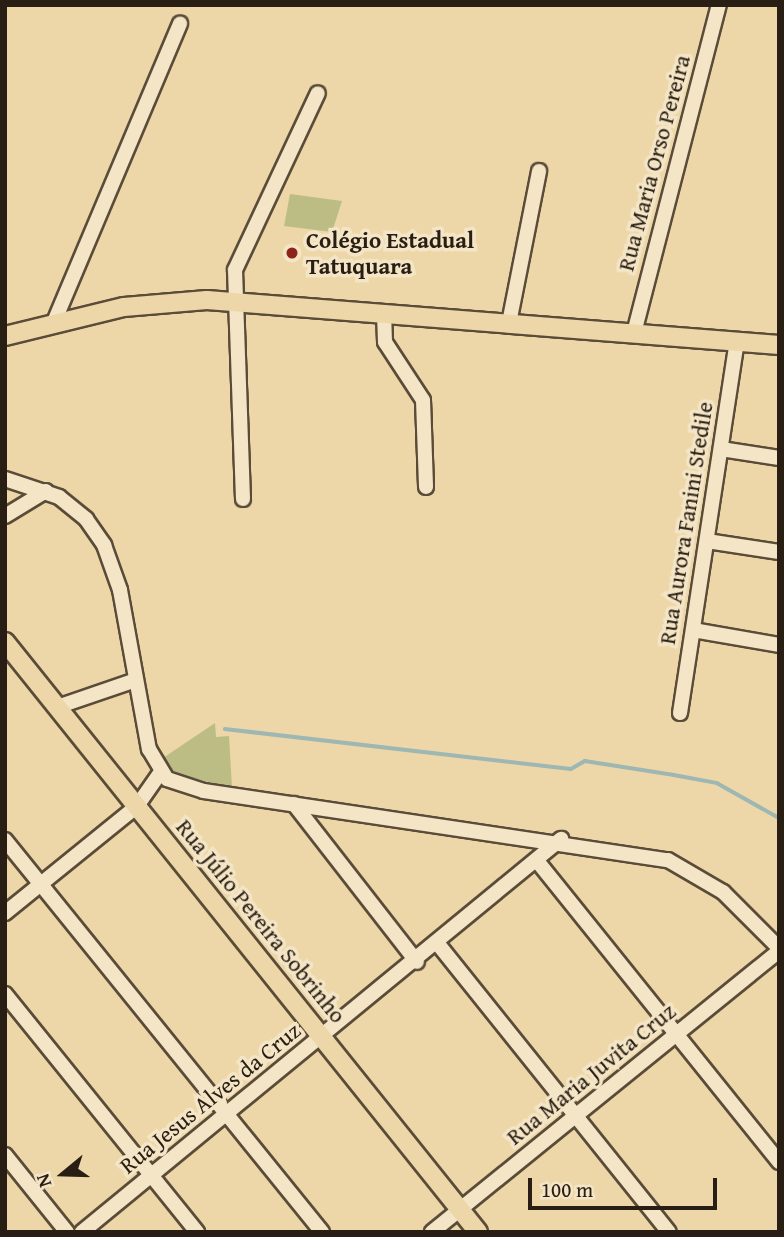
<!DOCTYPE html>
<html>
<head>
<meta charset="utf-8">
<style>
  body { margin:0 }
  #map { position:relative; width:784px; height:1237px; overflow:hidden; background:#edd7a8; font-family:"Gentium Book Plus",serif }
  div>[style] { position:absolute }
  .green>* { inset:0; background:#bcbd85 }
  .stream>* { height:3.5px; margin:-1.75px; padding:0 1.75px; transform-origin:1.75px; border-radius:1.75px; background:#9eb7b3 }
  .roads { filter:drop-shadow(2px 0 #5a4c38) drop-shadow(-2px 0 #5a4c38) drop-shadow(0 2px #5a4c38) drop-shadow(0 -2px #5a4c38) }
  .minor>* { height:14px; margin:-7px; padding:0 7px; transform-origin:7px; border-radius:7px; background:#f3e5c6 }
  .major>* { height:18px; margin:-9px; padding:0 9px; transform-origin:9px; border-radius:9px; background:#edd7a8 }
  .dots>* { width:19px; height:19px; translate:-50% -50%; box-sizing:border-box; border:4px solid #f3e5c6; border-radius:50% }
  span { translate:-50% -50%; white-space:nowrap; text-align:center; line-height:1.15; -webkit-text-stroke:7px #f3e5c6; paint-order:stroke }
  .street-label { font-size:23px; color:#291e13 }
  .poi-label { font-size:23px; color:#291e13; font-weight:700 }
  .left { translate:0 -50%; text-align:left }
  .frame { position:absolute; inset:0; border:7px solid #291e13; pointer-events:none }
  .north { position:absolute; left:28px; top:1139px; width:70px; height:70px; -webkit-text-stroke:5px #f3e5c6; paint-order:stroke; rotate:251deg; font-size:19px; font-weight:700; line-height:28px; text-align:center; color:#291e13 }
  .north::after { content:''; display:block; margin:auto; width:24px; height:32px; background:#291e13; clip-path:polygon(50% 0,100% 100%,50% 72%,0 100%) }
  .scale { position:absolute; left:528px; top:1178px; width:189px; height:32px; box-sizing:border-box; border:4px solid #291e13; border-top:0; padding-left:9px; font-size:21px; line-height:24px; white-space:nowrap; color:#291e13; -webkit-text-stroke:5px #f3e5c6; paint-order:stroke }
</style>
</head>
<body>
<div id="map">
  <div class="green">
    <div style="clip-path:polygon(290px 194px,342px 201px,332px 232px,284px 226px)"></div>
    <div style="clip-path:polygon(215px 723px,216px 737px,229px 736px,232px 788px,170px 772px,160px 760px)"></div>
  </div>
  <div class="stream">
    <div style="left:225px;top:729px;width:348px;rotate:6.6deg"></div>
    <div style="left:571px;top:769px;width:16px;rotate:-30deg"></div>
    <div style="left:585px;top:761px;width:90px;rotate:8.9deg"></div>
    <div style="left:674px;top:775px;width:44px;rotate:10.5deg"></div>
    <div style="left:717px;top:783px;width:71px;rotate:29.4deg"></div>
  </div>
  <div class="roads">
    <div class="minor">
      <div style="left:384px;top:313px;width:29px;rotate:88deg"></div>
      <div style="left:385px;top:342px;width:69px;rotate:56.8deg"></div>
      <div style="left:423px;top:400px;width:87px;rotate:88deg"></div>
      <div style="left:54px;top:322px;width:324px;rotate:-67.1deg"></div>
      <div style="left:509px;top:323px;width:155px;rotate:-78.8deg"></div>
      <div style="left:634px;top:333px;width:339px;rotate:-75.5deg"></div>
      <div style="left:721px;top:449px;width:59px;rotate:8.8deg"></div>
      <div style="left:5px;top:479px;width:57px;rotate:18.4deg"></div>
      <div style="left:59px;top:497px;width:35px;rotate:39deg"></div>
      <div style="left:86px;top:519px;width:32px;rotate:55deg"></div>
      <div style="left:104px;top:545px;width:48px;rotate:70.4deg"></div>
      <div style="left:120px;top:590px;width:162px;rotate:79.7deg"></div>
      <div style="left:149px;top:749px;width:35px;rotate:59deg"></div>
      <div style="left:167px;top:779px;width:39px;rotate:18deg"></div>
      <div style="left:204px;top:791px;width:469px;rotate:8.5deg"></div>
      <div style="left:668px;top:860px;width:64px;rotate:30.2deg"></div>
      <div style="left:723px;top:892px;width:79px;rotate:45deg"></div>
      <div style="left:243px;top:499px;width:229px;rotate:-92deg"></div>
      <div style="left:235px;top:270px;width:195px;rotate:-64.9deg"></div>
      <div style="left:5px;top:516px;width:48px;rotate:-31.4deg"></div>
      <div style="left:707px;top:541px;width:73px;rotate:8.7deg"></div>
      <div style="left:693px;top:630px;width:87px;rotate:9.9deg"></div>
      <div style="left:57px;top:707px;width:83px;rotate:-18.9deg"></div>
      <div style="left:680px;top:713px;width:376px;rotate:-81.3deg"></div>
      <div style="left:294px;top:804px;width:200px;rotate:52.1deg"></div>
      <div style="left:5px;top:840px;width:504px;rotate:51.04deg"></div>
      <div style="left:538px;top:862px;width:385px;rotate:51.2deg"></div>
      <div style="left:5px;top:913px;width:170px;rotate:-39deg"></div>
      <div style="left:137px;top:806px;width:39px;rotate:-55deg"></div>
      <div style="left:438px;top:944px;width:369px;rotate:51.3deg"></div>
      <div style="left:5px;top:994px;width:306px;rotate:51.1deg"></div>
      <div style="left:5px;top:1155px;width:99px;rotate:51.2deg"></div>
      <div style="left:82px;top:1232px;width:620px;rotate:-39.37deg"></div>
      <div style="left:432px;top:1232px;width:447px;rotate:-39deg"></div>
    </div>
    <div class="major">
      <div style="left:5px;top:336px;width:122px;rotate:-13.7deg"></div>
      <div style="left:124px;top:307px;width:83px;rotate:-4.8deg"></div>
      <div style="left:207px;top:300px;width:574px;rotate:4.5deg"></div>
      <div style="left:5px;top:642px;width:756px;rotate:51.28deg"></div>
    </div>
  </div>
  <div class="dots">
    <div style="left:292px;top:253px;background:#8f2418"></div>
  </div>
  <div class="street-label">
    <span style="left:654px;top:163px;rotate:-75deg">Rua Maria Orso Pereira</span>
    <span style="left:686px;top:523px;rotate:-81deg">Rua Aurora Fanini Stedile</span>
    <span style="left:261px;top:921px;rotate:51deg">Rua Júlio Pereira Sobrinho</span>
    <span style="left:591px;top:1074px;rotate:-39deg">Rua Maria Juvita Cruz</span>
    <span style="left:210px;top:1098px;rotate:-39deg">Rua Jesus Alves da Cruz</span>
  </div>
  <div class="poi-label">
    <span class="left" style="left:306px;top:253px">Colégio Estadual<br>Tatuquara</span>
  </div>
  <div class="frame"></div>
  <div class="north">N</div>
  <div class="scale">100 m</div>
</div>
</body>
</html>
